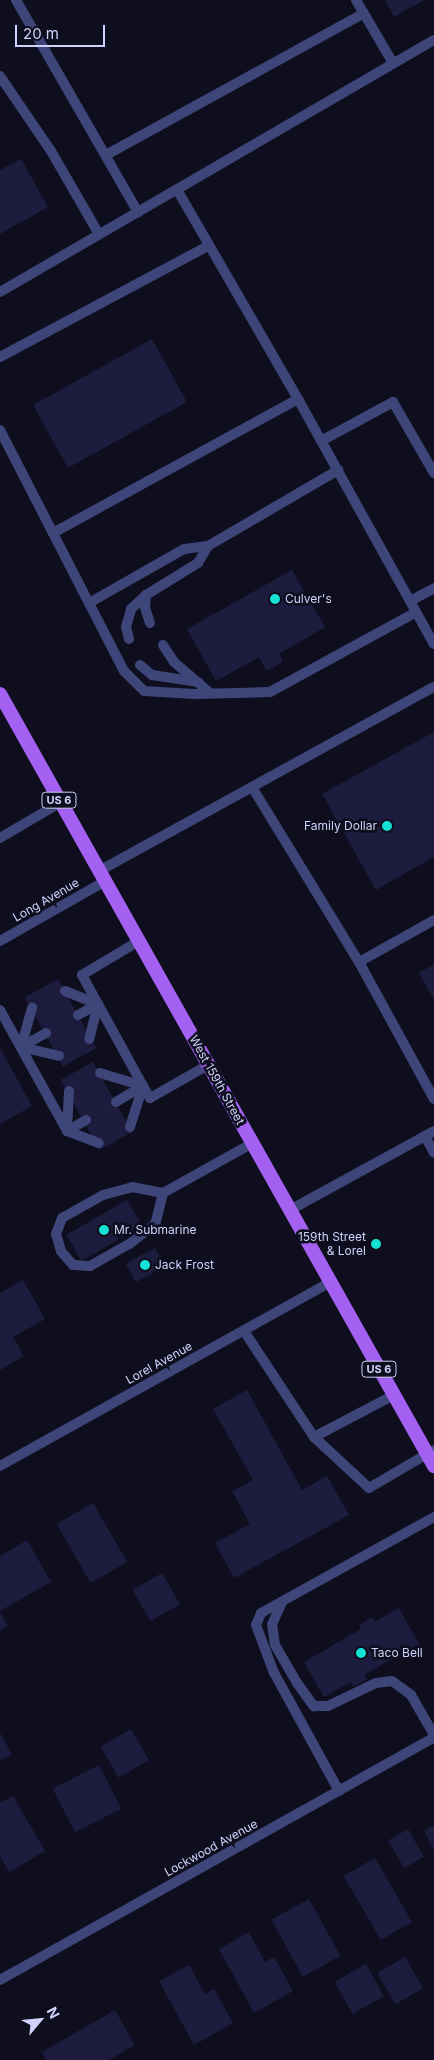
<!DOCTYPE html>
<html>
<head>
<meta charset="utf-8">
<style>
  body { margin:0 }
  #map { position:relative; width:434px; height:2060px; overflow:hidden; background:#0e0e1e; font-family:Inter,sans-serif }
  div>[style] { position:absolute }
  .building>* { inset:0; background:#1d1c3e; transform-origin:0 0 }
  .service>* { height:10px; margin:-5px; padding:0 5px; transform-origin:5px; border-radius:5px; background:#3d4579 }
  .minor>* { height:10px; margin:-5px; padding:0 5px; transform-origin:5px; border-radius:5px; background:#3d4579 }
  .primary>* { height:14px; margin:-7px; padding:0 7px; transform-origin:7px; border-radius:7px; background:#a460f1 }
  .dots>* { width:14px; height:14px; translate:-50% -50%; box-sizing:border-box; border:2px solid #0e0e1e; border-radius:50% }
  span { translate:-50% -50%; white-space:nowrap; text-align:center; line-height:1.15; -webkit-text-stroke:5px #0e0e1e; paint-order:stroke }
  .shield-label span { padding:1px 4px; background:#0e0e1e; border:1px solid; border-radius:4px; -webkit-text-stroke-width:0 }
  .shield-label { font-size:11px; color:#d0d2fb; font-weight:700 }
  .poi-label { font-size:12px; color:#d0d2fb }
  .left { translate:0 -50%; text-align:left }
  .right { translate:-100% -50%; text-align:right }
  .street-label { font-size:12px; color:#d0d2fb }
  .north { position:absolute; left:15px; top:1995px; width:50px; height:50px; -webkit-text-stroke:4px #0e0e1e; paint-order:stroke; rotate:62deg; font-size:14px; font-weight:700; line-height:20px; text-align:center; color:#d0d2fb }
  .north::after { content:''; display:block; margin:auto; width:18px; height:22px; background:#d0d2fb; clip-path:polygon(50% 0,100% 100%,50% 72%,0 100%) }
  .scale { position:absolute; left:15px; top:25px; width:90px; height:22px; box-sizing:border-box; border:2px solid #d0d2fb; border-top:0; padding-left:6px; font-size:15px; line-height:18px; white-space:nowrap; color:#d0d2fb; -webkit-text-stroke:4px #0e0e1e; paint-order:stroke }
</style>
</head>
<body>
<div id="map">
  <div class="building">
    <div style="clip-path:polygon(385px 0,424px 0,394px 17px)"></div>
    <div style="clip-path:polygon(21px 159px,48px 207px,0 234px,0 170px)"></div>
    <div style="left:152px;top:339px;width:72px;height:136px;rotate:61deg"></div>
    <div style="clip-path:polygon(292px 570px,325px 627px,279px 654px,283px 662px,267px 671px,259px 657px,216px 681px,187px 629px)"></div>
    <div style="clip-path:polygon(434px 732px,434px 857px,376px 890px,322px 794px)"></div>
    <div style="clip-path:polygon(434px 964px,434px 1000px,419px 973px)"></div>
    <div style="left:58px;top:979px;width:79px;height:38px;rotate:61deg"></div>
    <div style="clip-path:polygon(0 1048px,32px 1106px,0 1124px)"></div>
    <div style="left:93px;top:1062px;width:80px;height:37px;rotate:61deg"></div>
    <div style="left:127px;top:1200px;width:30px;height:70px;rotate:60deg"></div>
    <div style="left:155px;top:1248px;width:21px;height:33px;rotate:62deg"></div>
    <div style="clip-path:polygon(23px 1280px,45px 1319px,13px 1337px,24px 1356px,0 1370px,0 1293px)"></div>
    <div style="clip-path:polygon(247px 1390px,302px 1490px,327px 1476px,349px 1515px,234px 1578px,215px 1543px,250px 1524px,232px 1491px,253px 1480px,213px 1409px)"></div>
    <div style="left:93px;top:1503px;width:68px;height:42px;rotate:60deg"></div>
    <div style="clip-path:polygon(27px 1540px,51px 1582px,0 1611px,0 1556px)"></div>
    <div style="left:162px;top:1573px;width:36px;height:34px;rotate:60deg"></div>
    <div style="clip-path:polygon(399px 1608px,419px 1644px,364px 1675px,367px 1679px,354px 1687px,351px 1682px,324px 1697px,304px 1662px,361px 1629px,359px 1625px,372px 1617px,375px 1622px)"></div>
    <div style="clip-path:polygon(0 1612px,8px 1626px,0 1631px)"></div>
    <div style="left:131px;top:1729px;width:36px;height:35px;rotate:60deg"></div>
    <div style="clip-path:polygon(0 1733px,12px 1754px,0 1761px)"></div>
    <div style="left:99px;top:1765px;width:49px;height:52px;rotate:63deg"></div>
    <div style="clip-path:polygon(13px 1796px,45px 1851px,9px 1872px,0 1856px,0 1803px)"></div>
    <div style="clip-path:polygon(434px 1825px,434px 1851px,424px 1831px)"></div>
    <div style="left:408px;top:1829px;width:32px;height:23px;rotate:60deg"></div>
    <div style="left:375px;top:1858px;width:74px;height:36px;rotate:60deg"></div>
    <div style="left:309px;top:1899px;width:65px;height:43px;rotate:61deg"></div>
    <div style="clip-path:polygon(249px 1932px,265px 1962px,274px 1957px,293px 1991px,254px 2013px,219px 1949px)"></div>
    <div style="left:405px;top:1957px;width:36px;height:32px;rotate:60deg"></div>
    <div style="left:366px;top:1964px;width:37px;height:36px;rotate:61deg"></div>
    <div style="clip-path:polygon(189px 1965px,205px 1994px,214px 1989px,233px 2023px,194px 2045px,159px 1981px)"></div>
    <div style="clip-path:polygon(115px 2010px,135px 2045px,109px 2060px,46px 2060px,42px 2052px)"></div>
  </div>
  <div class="service">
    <div style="left:16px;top:0;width:245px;rotate:60.1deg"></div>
    <div style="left:356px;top:0;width:73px;rotate:59.6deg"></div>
    <div style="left:0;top:76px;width:91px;rotate:55.8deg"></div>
    <div style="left:51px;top:151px;width:96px;rotate:60deg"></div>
    <div style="left:106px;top:155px;width:294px;rotate:-28.8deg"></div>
    <div style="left:0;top:292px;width:502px;rotate:-30.14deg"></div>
    <div style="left:0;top:357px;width:236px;rotate:-28.1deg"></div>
    <div style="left:298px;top:399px;width:280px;rotate:61deg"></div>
    <div style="left:0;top:430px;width:195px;rotate:62.8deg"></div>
    <div style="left:89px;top:603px;width:109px;rotate:-29.6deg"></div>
    <div style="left:184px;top:549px;width:24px;rotate:-7deg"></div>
    <div style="left:208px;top:546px;width:151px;rotate:-30.3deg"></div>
    <div style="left:321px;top:441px;width:82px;rotate:-28.4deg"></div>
    <div style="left:393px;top:402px;width:82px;rotate:60deg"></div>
    <div style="left:53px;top:533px;width:279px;rotate:-28.7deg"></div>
    <div style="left:298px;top:399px;width:242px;rotate:-120deg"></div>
    <div style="left:410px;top:601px;width:27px;rotate:-28deg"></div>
    <div style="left:89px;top:603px;width:76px;rotate:62.8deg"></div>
    <div style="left:124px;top:671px;width:28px;rotate:45deg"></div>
    <div style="left:144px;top:691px;width:51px;rotate:3.4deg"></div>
    <div style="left:195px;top:694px;width:75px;rotate:-1.5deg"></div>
    <div style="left:270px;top:692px;width:166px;rotate:-28.7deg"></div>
    <div style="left:150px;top:623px;width:16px;rotate:-108deg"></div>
    <div style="left:145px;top:608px;width:13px;rotate:-86deg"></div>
    <div style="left:146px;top:595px;width:61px;rotate:-31.6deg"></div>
    <div style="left:198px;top:563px;width:20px;rotate:-60deg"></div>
    <div style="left:129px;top:639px;width:12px;rotate:-104deg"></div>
    <div style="left:126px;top:627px;width:19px;rotate:-74deg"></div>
    <div style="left:131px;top:609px;width:21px;rotate:-43deg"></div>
    <div style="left:163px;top:645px;width:20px;rotate:57deg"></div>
    <div style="left:174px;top:662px;width:48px;rotate:40.7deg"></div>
    <div style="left:140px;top:665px;width:16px;rotate:40deg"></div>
    <div style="left:152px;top:675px;width:47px;rotate:8.7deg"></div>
    <div style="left:252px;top:787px;width:205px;rotate:58.6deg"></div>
    <div style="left:359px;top:962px;width:86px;rotate:-29.2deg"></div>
    <div style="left:0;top:838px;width:71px;rotate:-30.5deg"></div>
    <div style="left:99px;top:871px;width:382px;rotate:-28.8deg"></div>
    <div style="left:139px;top:941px;width:66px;rotate:149.2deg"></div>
    <div style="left:82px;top:975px;width:127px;rotate:61.2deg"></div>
    <div style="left:143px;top:1086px;width:14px;rotate:60deg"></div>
    <div style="left:150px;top:1098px;width:67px;rotate:-29.6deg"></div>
    <div style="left:359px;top:962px;width:156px;rotate:61.3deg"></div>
    <div style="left:65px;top:991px;width:35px;rotate:22deg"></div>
    <div style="left:0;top:1010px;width:138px;rotate:61deg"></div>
    <div style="left:67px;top:1131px;width:22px;rotate:-30deg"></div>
    <div style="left:78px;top:1015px;width:23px;rotate:-29deg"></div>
    <div style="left:98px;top:1004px;width:36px;rotate:104deg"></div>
    <div style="left:46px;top:1033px;width:29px;rotate:151deg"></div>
    <div style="left:21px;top:1047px;width:39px;rotate:13deg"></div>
    <div style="left:21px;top:1047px;width:41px;rotate:-74.2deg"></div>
    <div style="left:100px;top:1073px;width:45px;rotate:16.8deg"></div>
    <div style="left:143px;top:1086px;width:43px;rotate:107.6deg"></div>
    <div style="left:69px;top:1091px;width:40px;rotate:92.9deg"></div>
    <div style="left:67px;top:1131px;width:34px;rotate:21deg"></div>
    <div style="left:116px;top:1102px;width:31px;rotate:-31deg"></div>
    <div style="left:425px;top:1136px;width:19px;rotate:62deg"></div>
    <div style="left:163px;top:1193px;width:32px;rotate:104deg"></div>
    <div style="left:155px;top:1224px;width:33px;rotate:142deg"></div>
    <div style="left:129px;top:1244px;width:45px;rotate:150.6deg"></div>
    <div style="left:90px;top:1266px;width:17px;rotate:-177deg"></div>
    <div style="left:73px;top:1265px;width:18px;rotate:-131deg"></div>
    <div style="left:61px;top:1251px;width:18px;rotate:-106deg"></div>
    <div style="left:56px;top:1234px;width:17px;rotate:-69deg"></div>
    <div style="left:62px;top:1218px;width:47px;rotate:-29.3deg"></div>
    <div style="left:103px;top:1195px;width:30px;rotate:-15deg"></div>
    <div style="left:132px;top:1187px;width:32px;rotate:11deg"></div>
    <div style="left:163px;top:1193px;width:103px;rotate:-29.1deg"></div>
    <div style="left:244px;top:1331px;width:127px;rotate:56.6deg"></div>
    <div style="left:314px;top:1437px;width:90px;rotate:-27.7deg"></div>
    <div style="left:314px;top:1437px;width:75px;rotate:42.8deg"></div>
    <div style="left:369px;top:1488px;width:75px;rotate:-30.3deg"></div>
    <div style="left:282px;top:1602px;width:24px;rotate:114deg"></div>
    <div style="left:272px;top:1624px;width:21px;rotate:82deg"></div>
    <div style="left:275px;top:1645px;width:44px;rotate:59.9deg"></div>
    <div style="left:297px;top:1683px;width:29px;rotate:54deg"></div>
    <div style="left:314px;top:1706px;width:14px"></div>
    <div style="left:328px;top:1706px;width:53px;rotate:-25.6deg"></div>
    <div style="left:376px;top:1683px;width:16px;rotate:-7deg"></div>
    <div style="left:392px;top:1681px;width:24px;rotate:36deg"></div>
    <div style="left:411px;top:1695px;width:46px;rotate:60.1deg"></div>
    <div style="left:339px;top:1791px;width:135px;rotate:-118.8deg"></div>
    <div style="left:274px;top:1673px;width:51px;rotate:-110.6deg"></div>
    <div style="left:256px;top:1625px;width:13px;rotate:-67deg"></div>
    <div style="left:261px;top:1613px;width:198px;rotate:-29deg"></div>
  </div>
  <div class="minor">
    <div style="left:0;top:941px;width:121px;rotate:-29.7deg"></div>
    <div style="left:290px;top:1210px;width:164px;rotate:-28.7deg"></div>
    <div style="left:0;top:1466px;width:379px;rotate:-29.1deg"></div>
    <div style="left:0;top:1980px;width:497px;rotate:-29.2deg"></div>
  </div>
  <div class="primary">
    <div style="left:0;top:694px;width:886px;rotate:60.66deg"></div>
  </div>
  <div class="dots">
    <div style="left:275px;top:599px;background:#14e2d6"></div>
    <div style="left:387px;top:826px;background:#14e2d6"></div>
    <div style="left:104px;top:1230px;background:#14e2d6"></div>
    <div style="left:376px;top:1244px;background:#14e2d6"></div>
    <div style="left:145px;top:1265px;background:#14e2d6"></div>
    <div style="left:361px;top:1653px;background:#14e2d6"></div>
  </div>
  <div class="shield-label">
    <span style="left:59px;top:800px">US 6</span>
    <span style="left:379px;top:1369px">US 6</span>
  </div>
  <div class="poi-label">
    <span class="left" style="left:285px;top:599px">Culver's</span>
    <span class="right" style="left:377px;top:826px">Family Dollar</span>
    <span class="left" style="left:114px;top:1230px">Mr. Submarine</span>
    <span class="right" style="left:366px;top:1244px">159th Street<br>&amp; Lorel</span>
    <span class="left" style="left:155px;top:1265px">Jack Frost</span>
    <span class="left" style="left:371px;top:1653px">Taco Bell</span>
  </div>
  <div class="street-label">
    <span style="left:46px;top:900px;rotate:-30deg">Long Avenue</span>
    <span style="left:217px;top:1080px;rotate:61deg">West 159th Street</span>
    <span style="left:159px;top:1363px;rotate:-29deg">Lorel Avenue</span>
    <span style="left:211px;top:1848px;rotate:-29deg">Lockwood Avenue</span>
  </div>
  <div class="north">N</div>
  <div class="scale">20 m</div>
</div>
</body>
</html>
